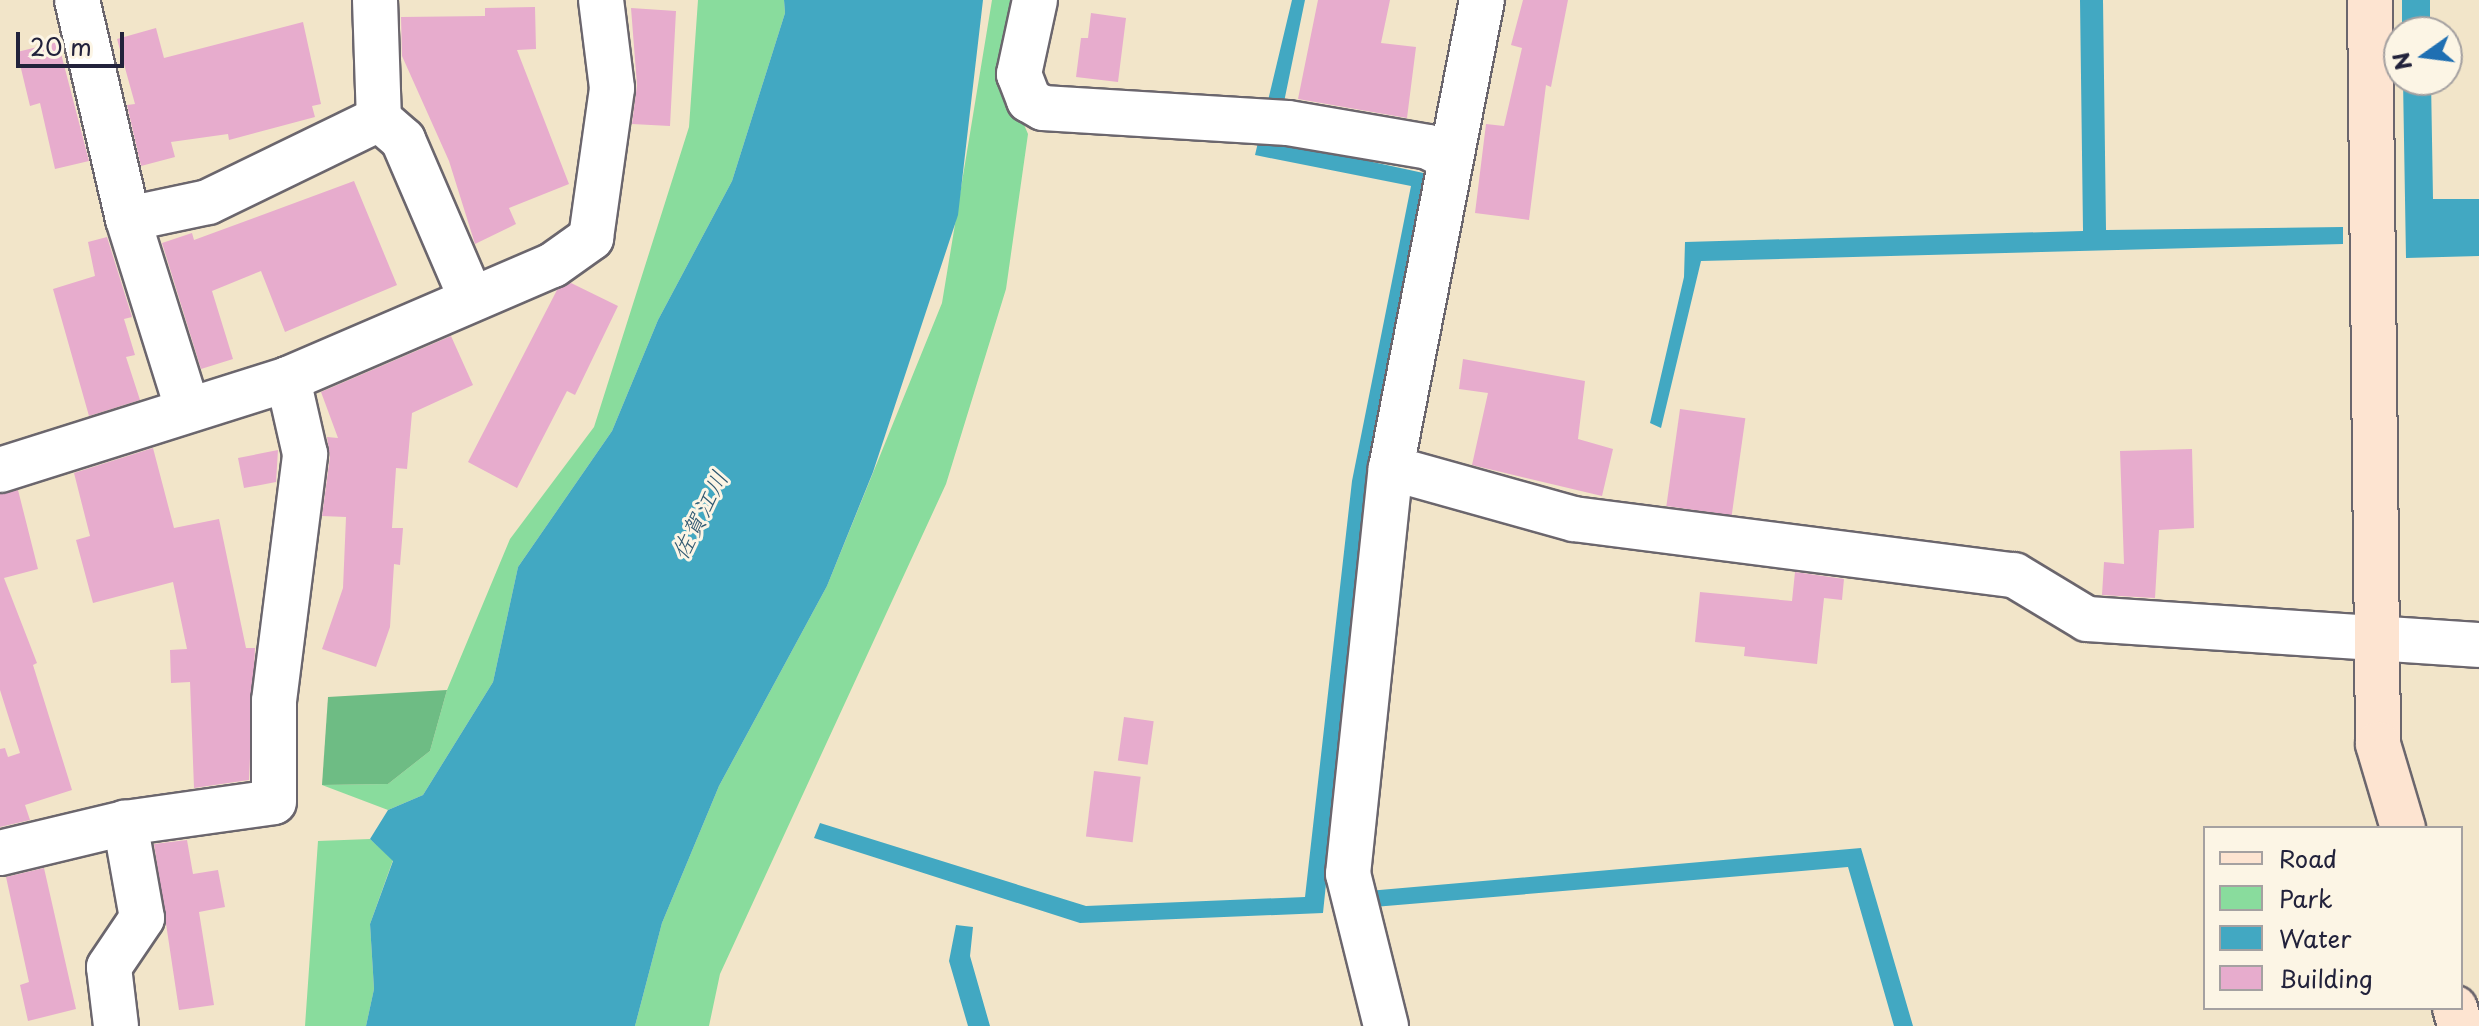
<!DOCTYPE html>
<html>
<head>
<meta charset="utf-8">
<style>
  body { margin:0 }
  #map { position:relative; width:2479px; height:1026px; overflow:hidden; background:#f2e5c9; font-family:"Playpen Sans","Klee One",sans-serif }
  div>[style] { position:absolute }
  .green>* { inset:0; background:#89dc9d }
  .forest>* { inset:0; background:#6ebc84 }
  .water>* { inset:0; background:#42a8c2; transform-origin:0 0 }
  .building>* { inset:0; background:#e7accd; transform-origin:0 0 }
  .roads { filter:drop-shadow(2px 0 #6b666d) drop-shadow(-2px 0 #6b666d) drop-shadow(0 2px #6b666d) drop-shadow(0 -2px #6b666d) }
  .street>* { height:44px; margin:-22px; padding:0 22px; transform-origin:22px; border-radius:22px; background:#fff }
  .secondary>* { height:44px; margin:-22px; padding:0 22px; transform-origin:22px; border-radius:22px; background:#fde4d1 }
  span { translate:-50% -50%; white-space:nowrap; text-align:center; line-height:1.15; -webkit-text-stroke:6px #fcf5e5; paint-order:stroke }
  .water-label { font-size:24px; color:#2f5871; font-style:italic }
  .legend { position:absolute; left:2203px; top:826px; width:260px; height:184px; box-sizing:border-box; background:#fcf5e5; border:2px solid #a5a1a1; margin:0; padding:10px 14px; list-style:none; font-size:24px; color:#22223b }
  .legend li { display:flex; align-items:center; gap:16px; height:40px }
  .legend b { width:40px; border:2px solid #a5a1a1 }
  .north { position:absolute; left:2383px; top:16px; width:80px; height:80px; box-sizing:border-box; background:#fcf5e5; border:2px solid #a5a1a1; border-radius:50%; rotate:256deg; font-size:22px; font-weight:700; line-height:32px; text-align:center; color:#22223b }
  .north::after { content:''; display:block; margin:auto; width:28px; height:36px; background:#1f6fb2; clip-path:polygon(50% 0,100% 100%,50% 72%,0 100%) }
  .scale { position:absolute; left:16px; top:32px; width:108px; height:36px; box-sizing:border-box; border:4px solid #22223b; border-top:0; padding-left:10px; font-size:24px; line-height:28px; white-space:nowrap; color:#22223b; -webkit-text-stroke:6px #fcf5e5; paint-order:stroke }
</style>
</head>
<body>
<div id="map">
  <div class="green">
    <div style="clip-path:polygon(698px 0,784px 0,785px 13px,732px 181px,658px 320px,612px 431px,518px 567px,493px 682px,423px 795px,388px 810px,322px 785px,388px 784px,430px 751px,447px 690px,510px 539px,594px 427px,689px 127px)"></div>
    <div style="clip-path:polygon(992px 0,1015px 0,1008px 87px,1028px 134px,1006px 289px,946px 484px,720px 974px,709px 1026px,635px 1026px,662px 923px,719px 786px,827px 586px,942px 303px)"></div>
    <div style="clip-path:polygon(370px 839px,393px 860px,370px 924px,374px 989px,366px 1026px,305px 1026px,318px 841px)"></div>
  </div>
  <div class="forest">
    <div style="clip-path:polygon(447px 690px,430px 751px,388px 784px,322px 785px,328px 697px)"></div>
  </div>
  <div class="water">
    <div style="clip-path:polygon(784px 0,983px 0,958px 215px,873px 472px,827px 586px,719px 786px,662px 923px,635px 1026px,366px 1026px,374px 989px,370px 924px,393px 861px,370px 839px,388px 810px,423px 795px,493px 682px,518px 567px,612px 431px,658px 320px,732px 181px,785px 13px)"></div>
    <div style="clip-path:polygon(1292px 0,1305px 0,1276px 141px,1428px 174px,1367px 485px,1323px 913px,1080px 923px,814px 838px,820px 823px,1086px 906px,1305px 897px,1352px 481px,1411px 186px,1255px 155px)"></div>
    <div style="clip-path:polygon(2080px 0,2103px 0,2106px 230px,2343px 227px,2343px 244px,1701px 261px,1661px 428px,1650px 423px,1684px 277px,1685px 242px,2083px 231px)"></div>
    <div style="left:2402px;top:0;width:28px;height:32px"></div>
    <div style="clip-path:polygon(2403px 80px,2431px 80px,2433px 199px,2479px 199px,2479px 256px,2406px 258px)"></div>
    <div style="clip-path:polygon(1861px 848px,1913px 1026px,1894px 1026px,1848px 867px,1374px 907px,1368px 891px)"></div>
    <div style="clip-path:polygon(956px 925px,973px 927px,970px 956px,990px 1026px,968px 1026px,949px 961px)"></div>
  </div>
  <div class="building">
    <div style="clip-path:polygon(1318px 0,1390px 0,1381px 43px,1416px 47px,1407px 118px,1298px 99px)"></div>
    <div style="clip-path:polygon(1523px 0,1568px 0,1551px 87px,1546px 85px,1529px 220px,1475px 213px,1486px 124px,1504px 126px,1522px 48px,1511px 45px)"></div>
    <div style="clip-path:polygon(535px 7px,536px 49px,517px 50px,569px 184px,509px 208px,516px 224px,475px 244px,449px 161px,402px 56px,401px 17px,485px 16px,485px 8px)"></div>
    <div style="clip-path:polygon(631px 8px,676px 11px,670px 126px,632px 124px,637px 85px)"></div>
    <div style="clip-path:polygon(1091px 13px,1126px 18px,1118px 82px,1076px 77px,1081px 38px,1088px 38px)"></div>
    <div style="clip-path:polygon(303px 22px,321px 104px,312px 106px,315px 117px,229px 140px,228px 134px,171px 142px,175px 157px,141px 166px,127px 105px,135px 104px,117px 39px,156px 28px,164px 58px)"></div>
    <div style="clip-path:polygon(58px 42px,89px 161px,55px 169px,40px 103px,30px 106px,17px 52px)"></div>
    <div style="clip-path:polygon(354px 181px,397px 285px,285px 332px,261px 271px,212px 291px,233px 359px,201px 369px,162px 243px,192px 233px,194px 240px)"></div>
    <div style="clip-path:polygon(107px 237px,132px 317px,124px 319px,135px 355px,126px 357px,140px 400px,89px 416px,53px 289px,95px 276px,88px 242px)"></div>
    <div style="clip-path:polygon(571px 283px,618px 306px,575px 395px,567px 391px,517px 488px,468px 462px,557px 290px)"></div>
    <div style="clip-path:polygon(451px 336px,473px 385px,412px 413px,407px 469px,396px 468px,392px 528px,403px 528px,400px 565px,394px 564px,390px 627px,376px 667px,322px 649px,343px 588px,346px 517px,322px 516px,330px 457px,327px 437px,338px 438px,321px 392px)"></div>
    <div style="clip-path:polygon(1463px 359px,1585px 381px,1578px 439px,1613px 449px,1602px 496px,1472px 465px,1488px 393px,1459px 389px)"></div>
    <div style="left:1680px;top:409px;width:66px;height:98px;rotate:8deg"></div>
    <div style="clip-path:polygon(153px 448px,174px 528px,219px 519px,246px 648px,255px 648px,249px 780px,194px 788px,190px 682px,171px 683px,170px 650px,187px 649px,173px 582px,93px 603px,76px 540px,90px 536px,74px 473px)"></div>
    <div style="clip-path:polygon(2192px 449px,2194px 528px,2159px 530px,2155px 598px,2102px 595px,2104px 562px,2124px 564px,2120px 451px)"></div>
    <div style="clip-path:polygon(278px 450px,276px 482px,244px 488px,238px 458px)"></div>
    <div style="clip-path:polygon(18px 490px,38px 569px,4px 578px,37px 663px,33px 665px,72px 790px,25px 805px,30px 820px,0 827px,0 749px,5px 748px,8px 757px,20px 753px,0 690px,0 494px)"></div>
    <div style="clip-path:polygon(1795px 572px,1844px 579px,1842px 600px,1824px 598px,1817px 664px,1744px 656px,1745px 647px,1695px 642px,1700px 592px,1792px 601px)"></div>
    <div style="left:1124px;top:717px;width:30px;height:44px;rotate:8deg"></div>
    <div style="left:1094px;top:771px;width:47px;height:66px;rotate:7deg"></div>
    <div style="clip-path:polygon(187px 840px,193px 874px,218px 870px,225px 907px,199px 912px,214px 1005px,179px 1010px,154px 844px)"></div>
    <div style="clip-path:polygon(44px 868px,76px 1009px,28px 1021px,20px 985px,29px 982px,6px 877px)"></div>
  </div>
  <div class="roads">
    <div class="street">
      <div style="left:77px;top:0;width:225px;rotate:76.9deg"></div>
      <div style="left:128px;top:219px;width:200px;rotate:72.6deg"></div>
      <div style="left:375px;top:0;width:119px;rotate:88.1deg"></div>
      <div style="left:379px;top:119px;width:32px;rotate:41deg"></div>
      <div style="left:403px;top:140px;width:172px;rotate:66.7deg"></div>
      <div style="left:1035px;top:0;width:76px;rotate:102.2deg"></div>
      <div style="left:1019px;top:74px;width:28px;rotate:69deg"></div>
      <div style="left:1029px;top:100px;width:16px;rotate:30deg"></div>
      <div style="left:1043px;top:108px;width:245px;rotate:3.5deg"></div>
      <div style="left:1288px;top:123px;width:142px;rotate:9.7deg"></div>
      <div style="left:1428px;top:147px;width:25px;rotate:27deg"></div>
      <div style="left:128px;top:219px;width:82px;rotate:-12deg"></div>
      <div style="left:208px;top:202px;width:190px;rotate:-25.9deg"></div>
      <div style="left:1391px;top:468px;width:190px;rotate:15.6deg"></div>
      <div style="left:1574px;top:519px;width:444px;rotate:7.3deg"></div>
      <div style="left:2014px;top:575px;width:85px;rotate:31.1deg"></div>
      <div style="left:2087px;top:619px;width:393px;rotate:3.8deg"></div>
      <div style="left:0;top:470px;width:302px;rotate:-17.5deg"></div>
      <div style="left:288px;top:379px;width:288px;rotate:-23.3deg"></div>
      <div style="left:553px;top:265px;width:47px;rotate:-35.4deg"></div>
      <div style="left:591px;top:238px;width:151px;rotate:-82deg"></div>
      <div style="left:612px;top:88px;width:89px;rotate:-97.1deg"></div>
      <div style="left:0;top:853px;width:129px;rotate:-13.5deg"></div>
      <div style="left:125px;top:823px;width:150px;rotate:-8deg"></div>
      <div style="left:274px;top:802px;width:101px;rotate:-90deg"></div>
      <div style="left:274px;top:701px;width:249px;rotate:-82.8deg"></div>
      <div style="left:305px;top:454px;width:77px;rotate:-102.8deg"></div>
      <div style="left:116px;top:1026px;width:59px;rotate:-96.8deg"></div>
      <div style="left:109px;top:967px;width:59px;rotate:-56deg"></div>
      <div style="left:142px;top:918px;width:97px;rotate:-100.1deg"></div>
      <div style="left:1386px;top:1026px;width:157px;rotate:-104deg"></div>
      <div style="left:1348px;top:874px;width:408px;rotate:-84deg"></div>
      <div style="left:1391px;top:468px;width:477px;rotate:-79deg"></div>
    </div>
    <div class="secondary">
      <div style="left:2370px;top:0;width:744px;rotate:89.38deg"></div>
      <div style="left:2378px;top:744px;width:88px;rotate:73.4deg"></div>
      <div style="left:2455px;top:1008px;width:19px;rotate:74deg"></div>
    </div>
  </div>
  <div class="water-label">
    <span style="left:699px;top:515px;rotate:-63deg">佐賀江川</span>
  </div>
  <ul class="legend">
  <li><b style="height:10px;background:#fde4d1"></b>Road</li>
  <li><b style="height:22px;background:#89dc9d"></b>Park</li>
  <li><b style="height:22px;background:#42a8c2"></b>Water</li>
  <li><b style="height:22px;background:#e7accd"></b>Building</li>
  </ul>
  <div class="north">N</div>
  <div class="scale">20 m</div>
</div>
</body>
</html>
